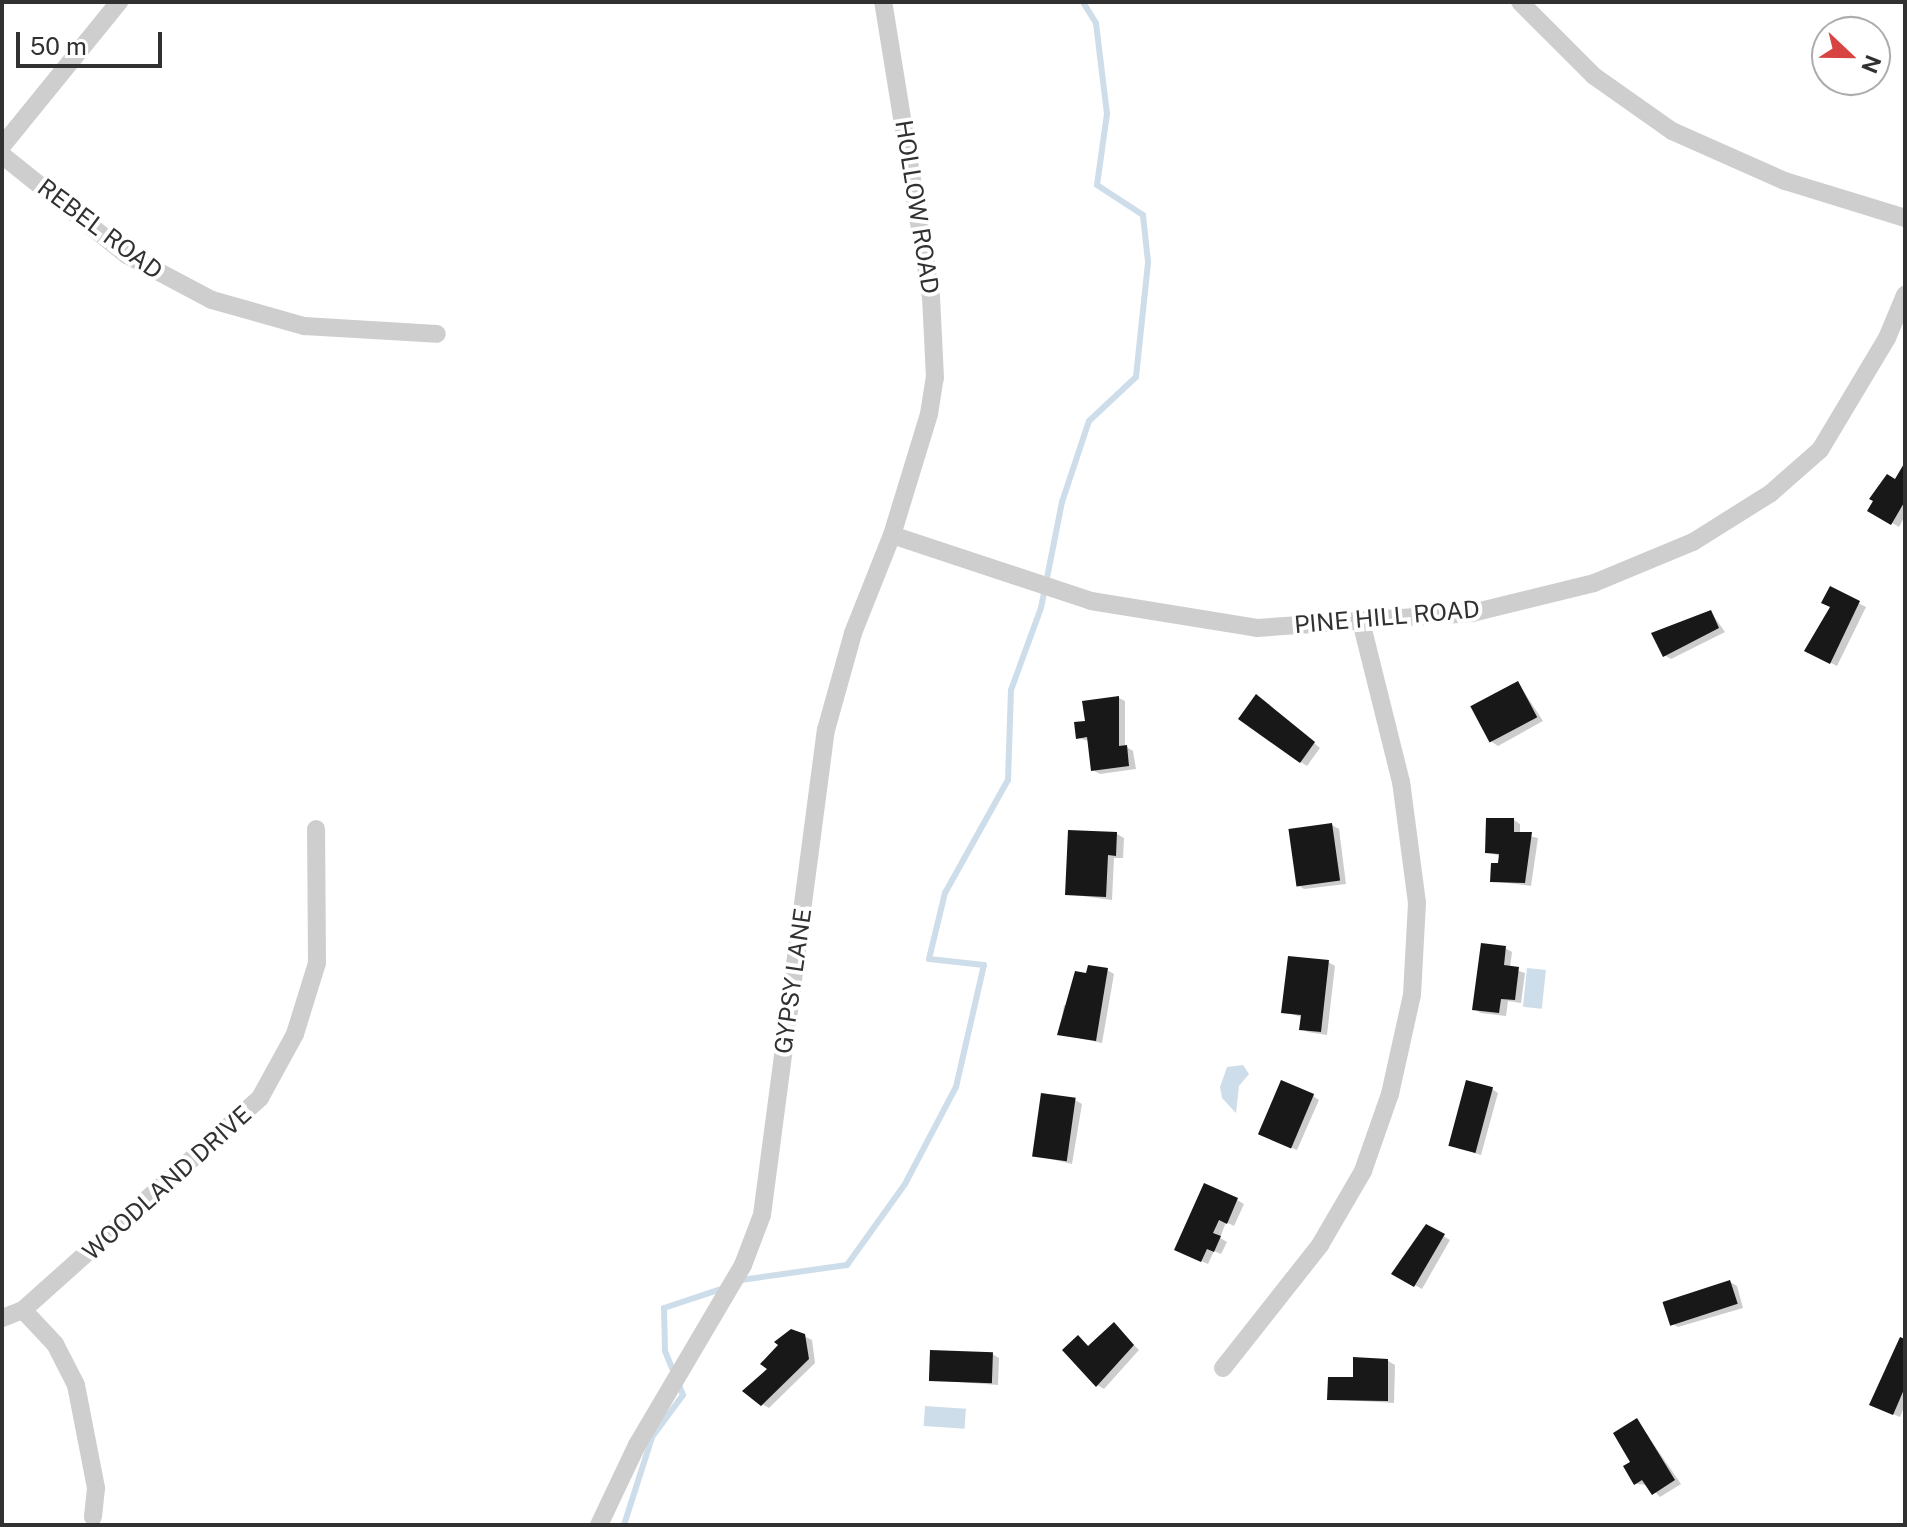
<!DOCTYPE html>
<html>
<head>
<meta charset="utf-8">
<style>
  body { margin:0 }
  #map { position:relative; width:1907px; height:1527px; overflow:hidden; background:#fff; font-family:"Public Sans",sans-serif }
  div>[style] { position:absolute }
  .water>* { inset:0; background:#ceddea; transform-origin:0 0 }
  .shadow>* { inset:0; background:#0003 }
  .stream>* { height:6px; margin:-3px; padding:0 3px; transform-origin:3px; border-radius:3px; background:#ceddea }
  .building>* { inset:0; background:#181818; transform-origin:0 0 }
  .minor>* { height:18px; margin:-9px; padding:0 9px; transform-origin:9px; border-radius:9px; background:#cecece }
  span { translate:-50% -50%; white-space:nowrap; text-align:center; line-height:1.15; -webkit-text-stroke:8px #fff; paint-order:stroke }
  .street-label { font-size:24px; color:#313131 }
  .frame { position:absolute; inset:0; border:4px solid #313131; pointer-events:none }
  .north { position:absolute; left:1811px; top:16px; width:80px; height:80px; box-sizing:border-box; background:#fff; border:2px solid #adadad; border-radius:50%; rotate:112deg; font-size:22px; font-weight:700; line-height:32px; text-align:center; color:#313131 }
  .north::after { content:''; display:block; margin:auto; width:28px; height:36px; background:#d84442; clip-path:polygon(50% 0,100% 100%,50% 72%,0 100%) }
  .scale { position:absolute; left:16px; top:32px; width:146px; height:36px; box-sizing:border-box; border:4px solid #313131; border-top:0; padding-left:10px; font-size:24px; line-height:28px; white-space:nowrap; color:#313131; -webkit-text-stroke:6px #fff; paint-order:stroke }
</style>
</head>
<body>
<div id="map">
  <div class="water">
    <div style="left:1527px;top:968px;width:19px;height:39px;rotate:6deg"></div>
    <div style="clip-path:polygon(1243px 1065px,1249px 1074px,1239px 1086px,1236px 1113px,1222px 1098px,1220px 1087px,1227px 1067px)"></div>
    <div style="left:925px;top:1406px;width:41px;height:20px;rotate:4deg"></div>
  </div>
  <div class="shadow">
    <div style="clip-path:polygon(1905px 466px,1905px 516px,1899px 527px,1870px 510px,1878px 486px,1896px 482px)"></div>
    <div style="clip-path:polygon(1831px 589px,1866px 607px,1837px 666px,1806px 650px,1833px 607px)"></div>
    <div style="clip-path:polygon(1711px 612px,1725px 632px,1671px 659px,1664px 655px,1653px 633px)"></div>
    <div style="clip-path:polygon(1518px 683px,1543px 721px,1498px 746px,1492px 742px)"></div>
    <div style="clip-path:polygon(1119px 698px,1125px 701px,1125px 746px,1133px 751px,1136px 769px,1100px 774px,1093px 770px,1089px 741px,1078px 738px,1087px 722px)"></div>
    <div style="clip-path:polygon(1263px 700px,1320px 748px,1307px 766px,1301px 762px)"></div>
    <div style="clip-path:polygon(1514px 820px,1520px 824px,1520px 834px,1538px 838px,1531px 886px,1492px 881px,1500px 856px,1487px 852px)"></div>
    <div style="clip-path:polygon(1332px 825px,1339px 829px,1346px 884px,1304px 889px,1298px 885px)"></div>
    <div style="clip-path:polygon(1117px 834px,1124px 838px,1123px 858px,1114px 858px,1112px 900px,1067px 894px)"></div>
    <div style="clip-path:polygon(1505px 948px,1512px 952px,1510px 968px,1525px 973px,1521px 1003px,1508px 1001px,1506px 1016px,1481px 1013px,1474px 1009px)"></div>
    <div style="clip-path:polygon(1328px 962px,1335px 966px,1327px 1035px,1308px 1032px,1301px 1028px,1302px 1017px,1283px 1012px)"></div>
    <div style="clip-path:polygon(1107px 970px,1114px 974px,1102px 1043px,1059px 1034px,1064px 1005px,1071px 1006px,1088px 976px)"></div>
    <div style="clip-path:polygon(1492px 1089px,1498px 1093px,1481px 1155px,1457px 1148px)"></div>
    <div style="clip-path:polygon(1313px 1096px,1319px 1100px,1297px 1150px,1266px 1137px)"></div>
    <div style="clip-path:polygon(1075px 1100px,1082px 1104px,1072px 1164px,1034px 1155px)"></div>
    <div style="clip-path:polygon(1237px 1200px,1244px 1204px,1234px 1226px,1226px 1222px,1220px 1238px,1227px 1242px,1221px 1254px,1214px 1251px,1208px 1264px,1183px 1253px)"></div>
    <div style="clip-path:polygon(1426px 1226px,1450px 1240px,1422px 1289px,1393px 1273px)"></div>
    <div style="clip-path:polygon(1730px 1282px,1737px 1286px,1743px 1308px,1678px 1327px,1671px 1323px)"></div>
    <div style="clip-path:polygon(1114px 1325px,1139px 1350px,1104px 1389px,1097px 1385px,1079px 1338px,1090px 1347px)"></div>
    <div style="clip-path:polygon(804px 1336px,812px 1340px,815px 1363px,769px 1408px,762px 1404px)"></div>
    <div style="clip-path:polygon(1905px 1341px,1905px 1405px,1900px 1417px,1879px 1408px)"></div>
    <div style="clip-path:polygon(992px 1354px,999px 1358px,998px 1385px,931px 1380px)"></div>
    <div style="clip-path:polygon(1388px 1361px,1395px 1365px,1394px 1403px,1329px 1399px)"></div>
    <div style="clip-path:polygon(1637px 1420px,1681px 1484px,1660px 1497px,1648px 1485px,1636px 1484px)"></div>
  </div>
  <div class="stream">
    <div style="left:741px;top:1280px;width:107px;rotate:-8.1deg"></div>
    <div style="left:847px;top:1265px;width:100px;rotate:-54.4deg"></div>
    <div style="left:905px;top:1184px;width:110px;rotate:-62.3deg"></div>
    <div style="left:956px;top:1087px;width:125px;rotate:-77.1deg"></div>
    <div style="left:984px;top:965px;width:55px;rotate:-173.8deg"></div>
    <div style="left:929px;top:959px;width:68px;rotate:-76.4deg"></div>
    <div style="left:945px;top:893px;width:129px;rotate:-60.9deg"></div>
    <div style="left:1008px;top:780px;width:90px;rotate:-88.1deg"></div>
    <div style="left:1011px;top:690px;width:87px;rotate:-69.9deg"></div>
    <div style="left:1041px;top:608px;width:108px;rotate:-78.8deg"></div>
    <div style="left:1062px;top:502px;width:85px;rotate:-71.6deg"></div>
    <div style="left:1089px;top:421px;width:64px;rotate:-43.1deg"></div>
    <div style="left:1136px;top:377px;width:116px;rotate:-84deg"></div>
    <div style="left:1148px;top:262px;width:47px;rotate:-96.1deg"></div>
    <div style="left:1143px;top:215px;width:55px;rotate:-146.9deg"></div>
    <div style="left:1097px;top:185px;width:72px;rotate:-82deg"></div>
    <div style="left:1107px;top:114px;width:92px;rotate:-96.9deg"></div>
    <div style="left:1096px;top:23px;width:25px;rotate:-122deg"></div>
    <div style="left:624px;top:1525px;width:92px;rotate:-72.3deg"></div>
    <div style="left:652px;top:1437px;width:52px;rotate:-53.6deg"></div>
    <div style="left:683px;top:1395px;width:48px;rotate:-112.2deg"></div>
    <div style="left:665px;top:1351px;width:43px;rotate:-91.3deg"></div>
    <div style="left:664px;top:1308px;width:63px;rotate:-18.4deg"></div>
  </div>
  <div class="building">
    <div style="clip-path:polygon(1905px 462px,1905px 501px,1891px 525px,1867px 511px,1873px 501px,1869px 499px,1887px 474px,1895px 479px)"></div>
    <div style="clip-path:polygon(1830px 586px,1860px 601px,1830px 664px,1804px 651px,1830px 607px,1821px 603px)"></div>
    <div style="clip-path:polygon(1711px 610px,1719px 628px,1663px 657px,1651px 633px)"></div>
    <div style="left:1518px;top:681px;width:41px;height:54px;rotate:62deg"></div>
    <div style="clip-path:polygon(1256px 694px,1315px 742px,1300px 763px,1238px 719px)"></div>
    <div style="clip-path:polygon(1119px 696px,1119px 746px,1127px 745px,1129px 766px,1091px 771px,1087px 737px,1076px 739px,1074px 722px,1085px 721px,1082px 701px)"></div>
    <div style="clip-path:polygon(1486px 818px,1514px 818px,1514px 832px,1532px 832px,1525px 883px,1490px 882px,1491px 863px,1498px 863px,1499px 854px,1485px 853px)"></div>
    <div style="left:1332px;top:823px;width:58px;height:44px;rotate:82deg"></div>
    <div style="clip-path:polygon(1068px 830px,1117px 832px,1116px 856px,1108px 855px,1106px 897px,1065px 895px)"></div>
    <div style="clip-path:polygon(1481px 943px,1506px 946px,1504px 965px,1519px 967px,1515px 1000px,1501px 999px,1499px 1013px,1472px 1010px)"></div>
    <div style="clip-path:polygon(1288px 956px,1329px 960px,1321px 1032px,1299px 1030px,1301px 1015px,1281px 1013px)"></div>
    <div style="clip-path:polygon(1088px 965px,1108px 968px,1096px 1041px,1057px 1035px,1075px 971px,1086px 973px)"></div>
    <div style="left:1281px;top:1080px;width:36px;height:59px;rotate:23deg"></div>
    <div style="left:1466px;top:1080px;width:28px;height:68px;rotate:15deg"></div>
    <div style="left:1041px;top:1093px;width:35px;height:64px;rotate:8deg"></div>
    <div style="clip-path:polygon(1204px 1183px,1238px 1198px,1227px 1224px,1219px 1220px,1213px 1233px,1221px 1236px,1214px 1252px,1207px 1249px,1201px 1262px,1174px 1250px)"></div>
    <div style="clip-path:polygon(1426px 1224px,1445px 1234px,1414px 1287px,1391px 1274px)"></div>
    <div style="left:1730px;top:1280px;width:25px;height:71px;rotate:72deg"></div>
    <div style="clip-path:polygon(1114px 1322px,1134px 1345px,1096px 1387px,1062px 1350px,1078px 1335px,1088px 1346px)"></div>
    <div style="clip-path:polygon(791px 1329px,805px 1334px,809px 1359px,761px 1406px,742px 1391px,767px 1369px,760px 1364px,778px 1345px,774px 1342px)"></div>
    <div style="clip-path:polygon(1900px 1337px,1905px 1339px,1905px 1387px,1893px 1415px,1869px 1405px)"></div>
    <div style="left:930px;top:1350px;width:63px;height:31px;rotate:2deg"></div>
    <div style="clip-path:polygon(1353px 1357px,1388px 1359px,1388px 1401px,1327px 1400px,1328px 1377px,1353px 1377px)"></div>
    <div style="clip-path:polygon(1637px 1418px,1675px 1480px,1652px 1495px,1642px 1480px,1634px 1485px,1623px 1466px,1630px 1462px,1613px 1433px)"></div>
  </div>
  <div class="minor">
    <div style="left:1520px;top:2px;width:105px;rotate:45deg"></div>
    <div style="left:1594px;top:76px;width:95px;rotate:35.2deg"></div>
    <div style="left:1672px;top:131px;width:124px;rotate:23.9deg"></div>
    <div style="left:1785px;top:181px;width:126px;rotate:17.1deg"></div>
    <div style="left:2px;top:146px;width:186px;rotate:-50.9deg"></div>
    <div style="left:2px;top:155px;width:160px;rotate:38.7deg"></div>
    <div style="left:127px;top:255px;width:96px;rotate:27.9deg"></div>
    <div style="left:212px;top:300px;width:96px;rotate:15.8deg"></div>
    <div style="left:304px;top:326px;width:133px;rotate:3.4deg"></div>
    <div style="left:892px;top:535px;width:210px;rotate:18.3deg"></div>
    <div style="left:1091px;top:601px;width:168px;rotate:9.2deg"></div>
    <div style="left:1257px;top:628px;width:216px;rotate:-4deg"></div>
    <div style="left:1472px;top:613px;width:126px;rotate:-13.8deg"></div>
    <div style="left:1594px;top:583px;width:107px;rotate:-22.5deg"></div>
    <div style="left:1693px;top:542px;width:92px;rotate:-32.1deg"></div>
    <div style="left:1771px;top:493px;width:65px;rotate:-41.3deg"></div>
    <div style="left:1820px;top:450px;width:131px;rotate:-59.1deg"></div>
    <div style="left:1887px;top:338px;width:47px;rotate:-67.3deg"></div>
    <div style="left:23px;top:1310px;width:47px;rotate:46.7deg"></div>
    <div style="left:55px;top:1344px;width:46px;rotate:62.9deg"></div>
    <div style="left:76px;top:1385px;width:105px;rotate:79deg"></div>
    <div style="left:96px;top:1488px;width:29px;rotate:96deg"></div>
    <div style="left:2px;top:1318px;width:22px;rotate:-21deg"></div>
    <div style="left:23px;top:1310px;width:318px;rotate:-41.8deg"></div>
    <div style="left:260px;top:1098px;width:73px;rotate:-61.3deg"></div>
    <div style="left:295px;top:1034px;width:74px;rotate:-72.8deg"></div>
    <div style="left:317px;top:963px;width:134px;rotate:-90.4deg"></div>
    <div style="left:1223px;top:1368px;width:157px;rotate:-51.7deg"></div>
    <div style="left:1320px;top:1245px;width:86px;rotate:-59.8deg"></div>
    <div style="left:1363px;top:1171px;width:82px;rotate:-70.7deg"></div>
    <div style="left:1390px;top:1094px;width:101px;rotate:-77.5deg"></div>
    <div style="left:1412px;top:995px;width:92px;rotate:-86.9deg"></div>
    <div style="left:1417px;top:903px;width:122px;rotate:-97.5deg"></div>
    <div style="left:1401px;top:782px;width:165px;rotate:-104deg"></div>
    <div style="left:599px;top:1525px;width:89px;rotate:-64.6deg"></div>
    <div style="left:637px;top:1445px;width:209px;rotate:-59.5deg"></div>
    <div style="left:743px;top:1265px;width:53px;rotate:-69.2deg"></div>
    <div style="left:762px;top:1215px;width:489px;rotate:-82.5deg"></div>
    <div style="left:826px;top:730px;width:101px;rotate:-74.4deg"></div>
    <div style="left:853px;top:633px;width:105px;rotate:-68.3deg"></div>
    <div style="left:892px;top:535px;width:127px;rotate:-73deg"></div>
    <div style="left:929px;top:414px;width:36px;rotate:-81deg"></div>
    <div style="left:935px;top:378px;width:81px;rotate:-92.8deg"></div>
    <div style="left:931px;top:297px;width:299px;rotate:-99.2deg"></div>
  </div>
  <div class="street-label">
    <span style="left:917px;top:207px;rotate:81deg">HOLLOW ROAD</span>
    <span style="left:100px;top:229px;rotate:37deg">REBEL ROAD</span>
    <span style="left:1387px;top:617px;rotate:-5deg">PINE HILL ROAD</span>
    <span style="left:793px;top:981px;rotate:-82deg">GYPSY LANE</span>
    <span style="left:167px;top:1183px;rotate:-42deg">WOODLAND DRIVE</span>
  </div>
  <div class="frame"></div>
  <div class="north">N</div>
  <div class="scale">50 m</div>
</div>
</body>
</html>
